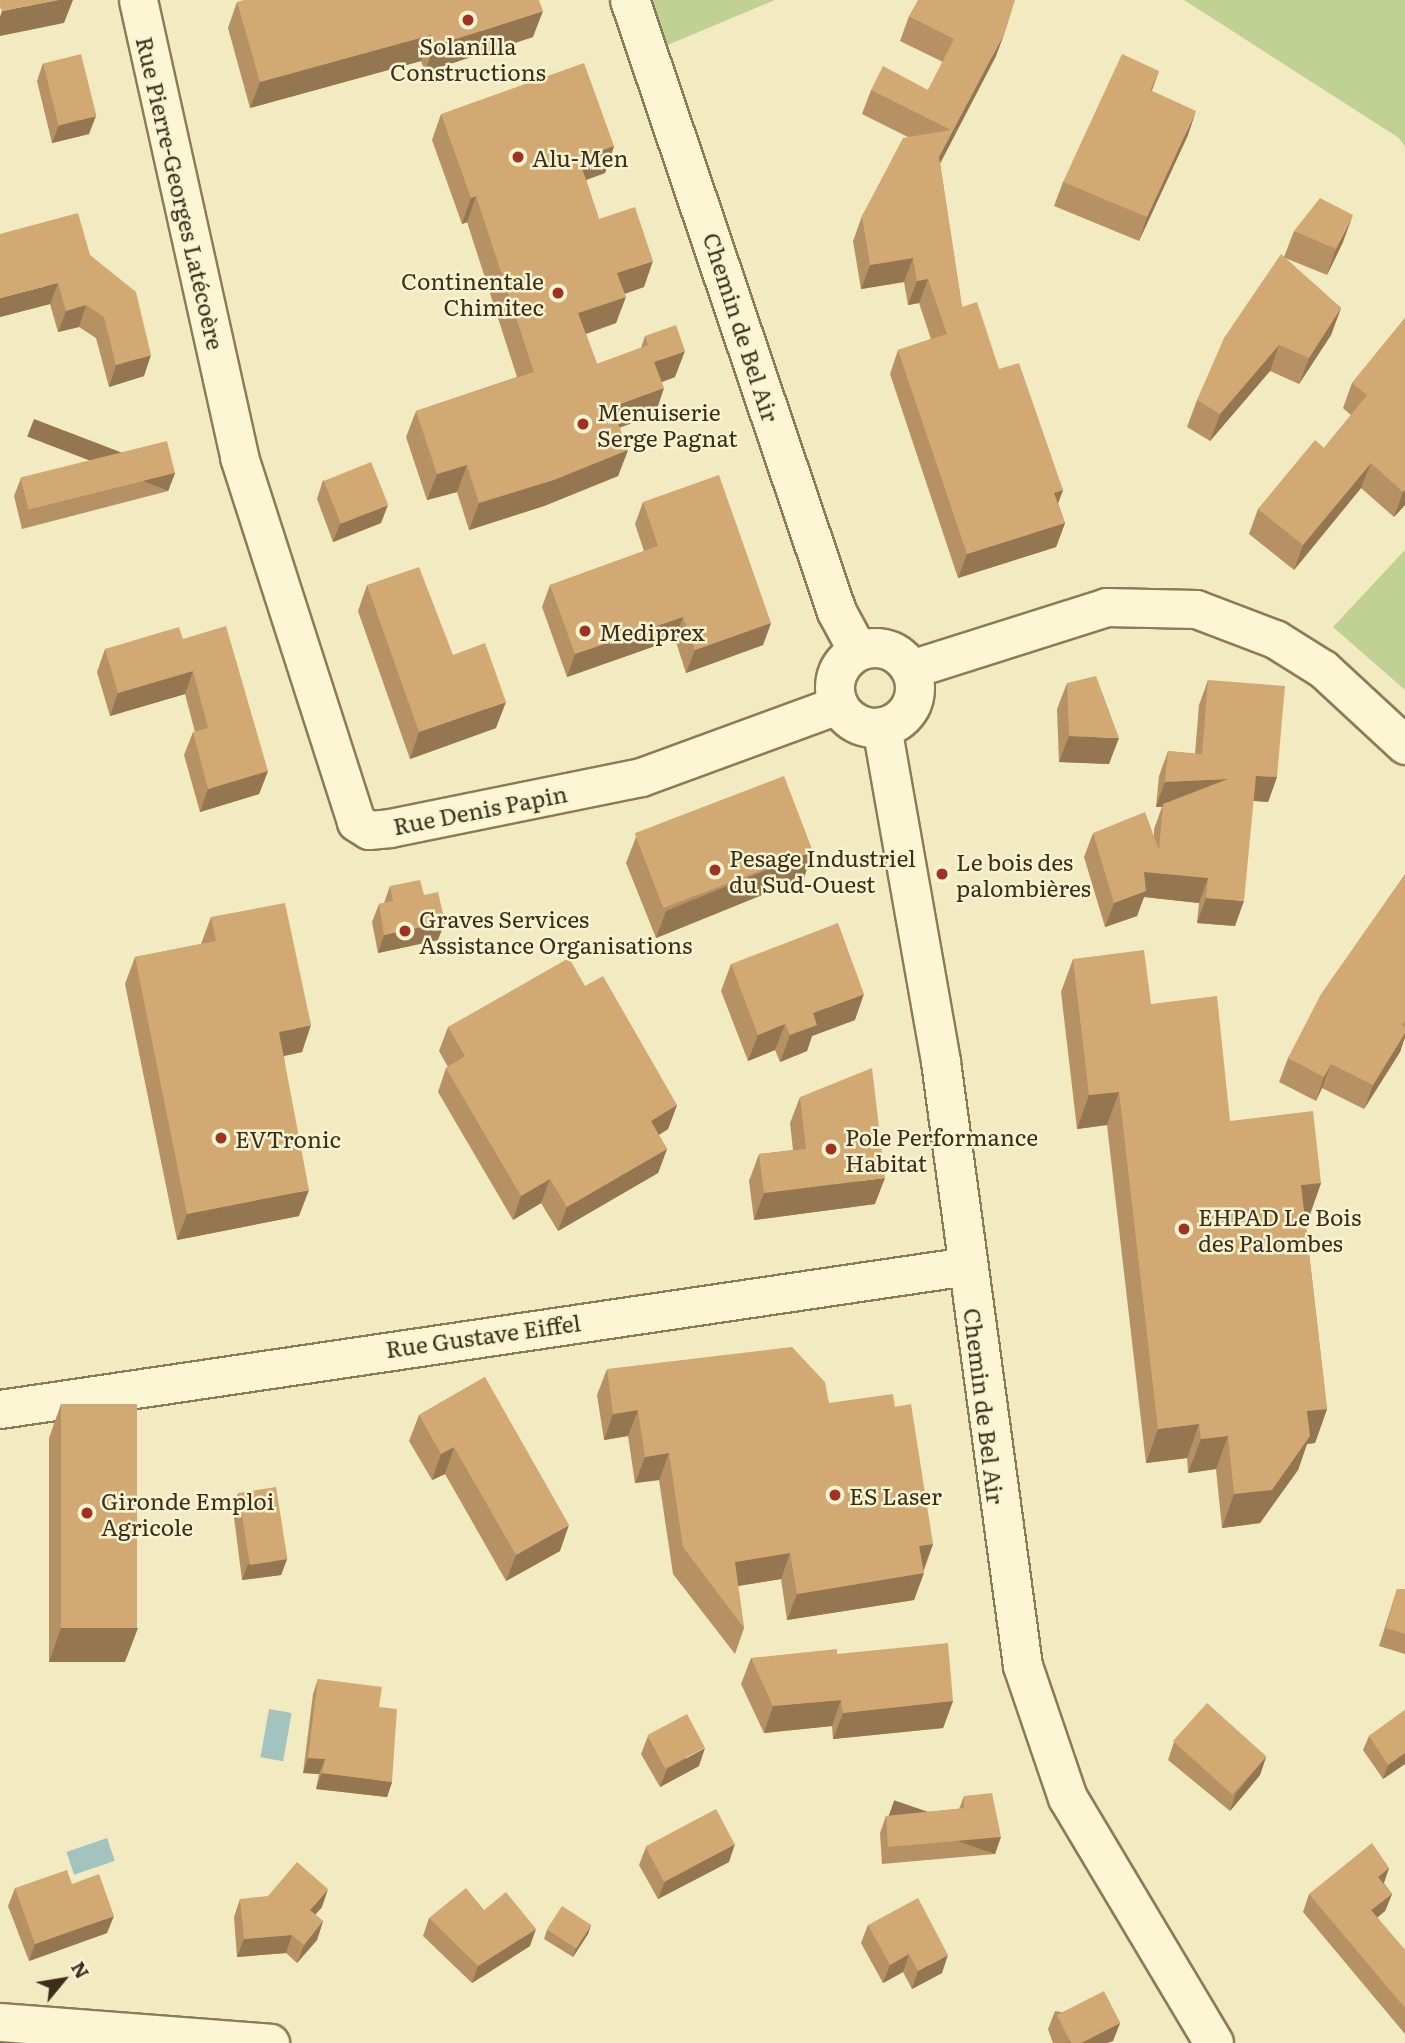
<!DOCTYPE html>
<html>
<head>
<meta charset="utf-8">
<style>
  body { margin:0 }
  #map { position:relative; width:1405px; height:2043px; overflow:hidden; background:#f2eac0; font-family:Literata,serif }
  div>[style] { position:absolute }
  .green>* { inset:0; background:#c1d193 }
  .water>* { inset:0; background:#a3c3bf; transform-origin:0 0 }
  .roads { filter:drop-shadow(2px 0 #8d7b56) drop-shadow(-2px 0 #8d7b56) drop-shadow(0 2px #8d7b56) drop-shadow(0 -2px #8d7b56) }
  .minor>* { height:37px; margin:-18.5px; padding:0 18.5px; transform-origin:18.5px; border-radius:18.5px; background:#fcf6d4 }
  .tertiary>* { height:38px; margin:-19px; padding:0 19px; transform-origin:19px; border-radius:19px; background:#fcf6d4 }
  .tertiary>.ring { margin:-19px; padding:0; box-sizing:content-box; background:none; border:38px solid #fcf6d4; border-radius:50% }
  .wall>* { inset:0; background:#b59163 }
  .shaded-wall>* { inset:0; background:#947650; transform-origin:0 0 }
  .building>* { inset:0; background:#d3a973; transform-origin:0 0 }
  .dots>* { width:19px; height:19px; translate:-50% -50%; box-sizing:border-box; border:4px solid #f8f3d0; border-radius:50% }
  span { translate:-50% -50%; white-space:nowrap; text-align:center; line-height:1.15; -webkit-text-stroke:5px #f8f3d0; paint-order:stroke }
  .poi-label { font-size:23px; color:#3b2f1c }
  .left { translate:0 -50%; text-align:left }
  .right { translate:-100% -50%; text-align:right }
  .street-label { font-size:23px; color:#3b2f1c }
  .north { position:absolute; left:28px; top:1945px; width:70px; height:70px; -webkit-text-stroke:5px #f8f3d0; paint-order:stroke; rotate:60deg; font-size:19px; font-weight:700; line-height:28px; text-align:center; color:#3b2f1c }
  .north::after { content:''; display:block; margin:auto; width:24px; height:32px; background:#3b2f1c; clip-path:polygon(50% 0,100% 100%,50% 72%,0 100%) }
</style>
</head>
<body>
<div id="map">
  <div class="green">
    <div style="clip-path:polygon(630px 0,775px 0,651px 52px)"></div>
    <div style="clip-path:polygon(1184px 0,1405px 0,1405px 147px,1399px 138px)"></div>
    <div style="clip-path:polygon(1405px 550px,1405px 690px,1333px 627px)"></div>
  </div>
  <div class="water">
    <div style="left:269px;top:1709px;width:23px;height:49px;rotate:10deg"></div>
    <div style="left:107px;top:1838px;width:24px;height:43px;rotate:71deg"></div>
  </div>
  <div class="roads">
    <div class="minor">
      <div style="left:138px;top:0;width:468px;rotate:77.5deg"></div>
      <div style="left:239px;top:457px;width:383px;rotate:72.2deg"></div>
      <div style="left:356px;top:822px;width:15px;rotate:32deg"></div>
      <div style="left:369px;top:830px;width:21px;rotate:-5deg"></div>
      <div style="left:390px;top:828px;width:256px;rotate:-11.5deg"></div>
      <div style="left:641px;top:777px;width:210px;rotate:-20.1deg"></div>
      <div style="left:911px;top:669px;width:205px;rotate:-17.6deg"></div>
      <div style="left:1106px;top:607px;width:90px;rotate:1.3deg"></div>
      <div style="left:1196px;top:609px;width:85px;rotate:20.8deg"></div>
      <div style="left:1275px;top:639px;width:57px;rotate:32deg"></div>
      <div style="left:1323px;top:669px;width:112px;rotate:42.8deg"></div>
      <div style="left:0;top:1409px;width:978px;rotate:-8.41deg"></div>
      <div style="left:0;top:2022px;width:271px;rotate:4.4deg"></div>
    </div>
    <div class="tertiary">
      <div style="left:630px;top:0;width:646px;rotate:71.31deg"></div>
      <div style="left:837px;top:612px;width:44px;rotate:61.7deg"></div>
      <div class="ring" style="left:835px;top:648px;width:42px;height:42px"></div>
      <div style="left:882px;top:727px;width:340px;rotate:80deg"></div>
      <div style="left:941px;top:1062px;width:610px;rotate:82.27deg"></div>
      <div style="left:1023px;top:1666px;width:139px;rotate:71.2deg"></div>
      <div style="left:1068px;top:1798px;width:285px;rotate:59.2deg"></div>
    </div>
  </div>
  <div class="wall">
    <div style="clip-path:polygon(237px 2px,533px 37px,425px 72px,421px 61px,250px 108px,228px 28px)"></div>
    <div style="clip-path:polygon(909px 16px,996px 56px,940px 163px,962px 307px,999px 369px,1063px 490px,1058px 503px,1065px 523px,1056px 547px,958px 578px,890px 374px,898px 350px,931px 339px,919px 303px,908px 305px,904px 282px,861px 289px,853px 241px,862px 216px,908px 137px,862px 114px,871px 90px,928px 90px,943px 62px,900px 41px)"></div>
    <div style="clip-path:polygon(43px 63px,89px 134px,52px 143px,37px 81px)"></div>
    <div style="clip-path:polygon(1159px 71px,1152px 91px,1188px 135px,1139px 241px,1054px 206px,1063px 182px)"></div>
    <div style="clip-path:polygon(441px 114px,614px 146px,605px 173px,586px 180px,599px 219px,644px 287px,625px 294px,616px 323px,586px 334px,597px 364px,641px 348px,645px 336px,675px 377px,662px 382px,655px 415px,619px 427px,628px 450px,618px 476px,544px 506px,469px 530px,457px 492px,427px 500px,406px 437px,416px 411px,517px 377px,467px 222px,462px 224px,432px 140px)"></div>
    <div style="clip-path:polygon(1294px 231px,1343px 242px,1327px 275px,1285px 258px,1341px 308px,1331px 335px,1299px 384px,1270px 371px,1210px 441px,1187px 427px,1197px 400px,1284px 257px)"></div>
    <div style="clip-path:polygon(90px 255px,144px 376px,109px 387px,96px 338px,79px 327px,58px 332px,50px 304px,0 317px)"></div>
    <div style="clip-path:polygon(1405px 318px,1405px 505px,1394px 517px,1361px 488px,1294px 570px,1249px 534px,1258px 509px,1324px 448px,1351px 415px,1343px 408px,1352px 383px)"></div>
    <div style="clip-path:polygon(175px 473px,168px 491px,22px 529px,14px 496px,21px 478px)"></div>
    <div style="clip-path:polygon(323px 480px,381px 523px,333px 542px,317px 499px)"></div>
    <div style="clip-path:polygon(643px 502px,771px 623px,763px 645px,686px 673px,675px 639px,567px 677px,542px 607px,550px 585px,644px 551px,635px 524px)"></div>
    <div style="clip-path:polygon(367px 585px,453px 655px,496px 728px,410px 759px,358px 611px)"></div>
    <div style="clip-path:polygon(183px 639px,268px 771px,259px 794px,200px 812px,184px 755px,193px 732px,195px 732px,185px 694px,110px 716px,97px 672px,105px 649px)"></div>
    <div style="clip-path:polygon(1208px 680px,1277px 777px,1268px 802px,1253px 801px,1235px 926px,1197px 923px,1199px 903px,1144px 897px,1137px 916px,1105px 927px,1084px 857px,1093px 833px,1154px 835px,1154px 829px,1162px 807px,1156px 807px,1159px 776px,1168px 751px,1195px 754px,1199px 705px)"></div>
    <div style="clip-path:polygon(1067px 683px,1109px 764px,1059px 762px,1057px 709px)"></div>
    <div style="clip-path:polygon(636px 837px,804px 878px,656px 938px,626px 863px)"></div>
    <div style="clip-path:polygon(1405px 874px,1405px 1037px,1400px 1052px,1364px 1109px,1322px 1088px,1316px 1101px,1279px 1082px,1288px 1058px)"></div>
    <div style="clip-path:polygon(390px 886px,424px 895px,438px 940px,378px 953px,372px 922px,379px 904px,384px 903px)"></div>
    <div style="clip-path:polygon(211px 917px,302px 1052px,284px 1056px,299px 1216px,177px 1240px,125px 984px,135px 957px,201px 944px)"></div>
    <div style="clip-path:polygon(1073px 959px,1151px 1004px,1230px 1121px,1321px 1183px,1309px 1217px,1305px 1217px,1327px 1409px,1315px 1443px,1307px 1444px,1298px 1470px,1260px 1523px,1222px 1528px,1216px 1469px,1188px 1473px,1187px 1458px,1146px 1463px,1107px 1125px,1077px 1129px,1061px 992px)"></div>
    <div style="clip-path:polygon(731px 964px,855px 1020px,812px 1036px,807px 1051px,780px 1062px,775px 1050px,748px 1061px,721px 991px)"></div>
    <div style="clip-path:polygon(585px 986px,677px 1105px,668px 1129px,659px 1135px,667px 1149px,658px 1173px,558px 1231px,541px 1203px,513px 1220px,438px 1092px,446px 1068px,448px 1067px,439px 1051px,448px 1027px)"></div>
    <div style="clip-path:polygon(800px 1097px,875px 1204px,754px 1220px,749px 1181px,759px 1154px,793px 1150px,790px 1123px)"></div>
    <div style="clip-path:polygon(607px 1369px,829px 1403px,895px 1407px,933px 1544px,914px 1600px,787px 1620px,781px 1579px,738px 1586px,744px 1628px,735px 1654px,673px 1574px,659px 1480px,635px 1483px,628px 1436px,604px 1440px,597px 1395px)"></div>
    <div style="clip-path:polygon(485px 1377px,560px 1551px,506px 1581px,445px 1474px,432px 1480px,409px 1441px,419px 1415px)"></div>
    <div style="clip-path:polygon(61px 1404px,125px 1662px,49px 1662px,49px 1438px)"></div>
    <div style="clip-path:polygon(238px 1493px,287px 1559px,281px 1575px,242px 1580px,233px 1509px)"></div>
    <div style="clip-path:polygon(1397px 1589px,1405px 1589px,1405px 1654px,1379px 1646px)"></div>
    <div style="clip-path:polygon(837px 1654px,953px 1701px,943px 1728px,833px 1739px,832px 1726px,764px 1733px,741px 1684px,751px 1658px)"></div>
    <div style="clip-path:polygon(318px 1679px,379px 1707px,392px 1782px,387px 1797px,316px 1789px,319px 1774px,303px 1773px,313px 1694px)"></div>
    <div style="clip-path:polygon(1405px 1710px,1405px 1764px,1383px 1779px,1363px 1750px,1369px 1736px)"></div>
    <div style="clip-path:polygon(648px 1736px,699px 1766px,660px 1787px,641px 1754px)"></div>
    <div style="clip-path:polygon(1174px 1742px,1266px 1757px,1260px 1775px,1230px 1811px,1168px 1760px)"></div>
    <div style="clip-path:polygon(964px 1796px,995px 1854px,882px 1864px,880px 1833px,886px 1816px,959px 1809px)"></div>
    <div style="clip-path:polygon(646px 1847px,729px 1862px,658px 1899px,639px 1865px)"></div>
    <div style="clip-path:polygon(1389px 1868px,1384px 1883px,1392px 1894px,1385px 1911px,1377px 1918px,1405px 1950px,1405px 2034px,1303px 1912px,1309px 1894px)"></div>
    <div style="clip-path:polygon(72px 1884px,107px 1933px,29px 1961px,8px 1906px,15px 1888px)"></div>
    <div style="clip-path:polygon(240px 1899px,322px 1907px,315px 1915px,323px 1921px,317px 1940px,297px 1963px,286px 1953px,237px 1957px,234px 1917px)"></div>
    <div style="clip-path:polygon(484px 1910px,530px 1946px,472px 1983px,423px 1936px,429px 1918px)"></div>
    <div style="clip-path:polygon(591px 1925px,588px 1934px,573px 1957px,544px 1939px,547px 1930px)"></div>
    <div style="clip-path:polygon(868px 1925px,942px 1973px,912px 1989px,903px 1972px,883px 1983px,861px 1943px)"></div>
    <div style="clip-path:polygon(1055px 2011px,1120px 2023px,1113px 2041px,1107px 2043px,1053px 2043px,1048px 2029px)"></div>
  </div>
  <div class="shaded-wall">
    <div style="clip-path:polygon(58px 0,73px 0,64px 23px,0 36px,0 17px,2px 11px)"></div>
    <div style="clip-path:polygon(543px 11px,533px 37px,425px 72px,434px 46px)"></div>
    <div style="clip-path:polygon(1005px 32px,996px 56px,931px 181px,939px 157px)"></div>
    <div style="clip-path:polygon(431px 35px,421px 61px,250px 108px,260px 82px)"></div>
    <div style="clip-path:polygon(1196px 111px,1188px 135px,1139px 241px,1147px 217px)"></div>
    <div style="clip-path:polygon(96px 116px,89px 134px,52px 143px,59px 125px)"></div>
    <div style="clip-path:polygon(614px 146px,605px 173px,569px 186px,579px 159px)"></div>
    <div style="clip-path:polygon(476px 196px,467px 222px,462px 224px,471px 198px)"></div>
    <div style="clip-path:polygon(1353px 215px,1343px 242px,1327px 275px,1336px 249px)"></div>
    <div style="clip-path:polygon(913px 258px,904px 282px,861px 289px,870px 265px)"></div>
    <div style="clip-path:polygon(653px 261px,644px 287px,608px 299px,617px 273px)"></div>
    <div style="clip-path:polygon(928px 279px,919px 303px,908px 305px,917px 281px)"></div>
    <div style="clip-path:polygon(58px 283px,50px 304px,0 317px,0 298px)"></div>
    <div style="clip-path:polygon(626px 297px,616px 323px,568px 340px,578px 313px)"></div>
    <div style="clip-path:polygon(86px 305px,79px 327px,58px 332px,66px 311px)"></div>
    <div style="clip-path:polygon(1341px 308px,1331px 335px,1299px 384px,1309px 358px)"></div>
    <div style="clip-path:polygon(1279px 345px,1270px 371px,1210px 441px,1220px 414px)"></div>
    <div style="clip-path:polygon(685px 351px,675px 377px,645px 388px,654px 362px)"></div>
    <div style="clip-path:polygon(151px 355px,144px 376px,109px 387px,116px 365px)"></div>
    <div style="clip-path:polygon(664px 388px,655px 415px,602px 434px,612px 407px)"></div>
    <div style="clip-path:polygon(628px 450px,618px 476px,544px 506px,469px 530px,479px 503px)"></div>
    <div style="clip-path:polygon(1371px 463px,1361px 488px,1294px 570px,1303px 545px)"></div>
    <div style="clip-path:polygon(467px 465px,457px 492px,427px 500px,437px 474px)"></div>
    <div style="left:175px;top:473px;width:19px;height:151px;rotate:111deg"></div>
    <div style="clip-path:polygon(1063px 490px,1054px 514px,1054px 493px)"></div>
    <div style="clip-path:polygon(1405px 490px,1405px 505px,1394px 517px,1403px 492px)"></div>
    <div style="clip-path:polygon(388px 505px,381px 523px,333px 542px,340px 524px)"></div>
    <div style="clip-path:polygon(1065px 523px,1056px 547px,958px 578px,967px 554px)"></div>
    <div style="clip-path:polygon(683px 617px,675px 639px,567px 677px,575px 654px)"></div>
    <div style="clip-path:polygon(771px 623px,763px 645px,686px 673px,695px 650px)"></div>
    <div style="clip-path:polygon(193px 671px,185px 694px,110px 716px,118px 693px)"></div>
    <div style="clip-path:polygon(506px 702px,496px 728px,410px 759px,419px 732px)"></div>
    <div style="clip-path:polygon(1069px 736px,1119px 738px,1109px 764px,1059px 762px)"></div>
    <div style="clip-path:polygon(268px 771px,259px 794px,200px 812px,208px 789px)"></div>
    <div style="clip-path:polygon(1256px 776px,1277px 777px,1268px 802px,1247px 800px)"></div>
    <div style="clip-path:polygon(1228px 779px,1219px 803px,1156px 807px,1165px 782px)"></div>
    <div style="clip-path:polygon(813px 851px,804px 878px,656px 938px,666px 911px)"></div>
    <div style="clip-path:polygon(1144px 872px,1208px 878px,1199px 903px,1144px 897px,1137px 916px,1105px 927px,1114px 903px)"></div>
    <div style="clip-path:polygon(1206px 898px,1244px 901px,1235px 926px,1197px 923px)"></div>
    <div style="clip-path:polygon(445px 922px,438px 940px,378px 953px,384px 935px)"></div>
    <div style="clip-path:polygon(864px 994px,855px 1020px,812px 1036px,807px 1051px,780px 1062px,790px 1035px,813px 1013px)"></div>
    <div style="clip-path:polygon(785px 1024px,775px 1050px,748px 1061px,758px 1035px)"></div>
    <div style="clip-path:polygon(311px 1025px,302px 1052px,269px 1059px,279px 1032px)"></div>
    <div style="clip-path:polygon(1405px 1033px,1405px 1037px,1400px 1052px,1364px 1109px,1373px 1085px)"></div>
    <div style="clip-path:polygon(1331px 1064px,1322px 1088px,1316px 1101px,1324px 1077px)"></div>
    <div style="clip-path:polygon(1119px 1092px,1107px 1125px,1077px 1129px,1089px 1095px)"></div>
    <div style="clip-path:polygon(677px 1105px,668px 1129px,642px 1145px,651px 1121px)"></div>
    <div style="clip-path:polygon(667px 1149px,658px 1173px,558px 1231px,567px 1207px)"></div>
    <div style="clip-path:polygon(885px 1178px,875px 1204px,754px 1220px,764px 1193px)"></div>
    <div style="clip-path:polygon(550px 1179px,541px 1203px,513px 1220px,521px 1196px)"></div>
    <div style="clip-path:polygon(1321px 1183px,1309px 1217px,1289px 1219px,1301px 1185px)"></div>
    <div style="clip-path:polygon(309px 1190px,299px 1216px,177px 1240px,187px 1214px)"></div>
    <div style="clip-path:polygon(1327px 1409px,1315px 1443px,1307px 1444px,1298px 1470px,1260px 1523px,1222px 1528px,1234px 1494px,1307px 1411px)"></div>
    <div style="clip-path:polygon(638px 1410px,628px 1436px,604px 1440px,613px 1414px)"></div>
    <div style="clip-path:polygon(1199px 1424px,1187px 1458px,1146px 1463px,1158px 1429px)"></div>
    <div style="clip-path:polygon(1228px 1436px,1216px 1469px,1188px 1473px,1201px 1439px)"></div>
    <div style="clip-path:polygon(454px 1447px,445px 1474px,432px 1480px,441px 1454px)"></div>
    <div style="clip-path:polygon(669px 1453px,659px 1480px,635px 1483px,645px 1457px)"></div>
    <div style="clip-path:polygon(569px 1525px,560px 1551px,506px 1581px,516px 1555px)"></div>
    <div style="clip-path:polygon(933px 1544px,923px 1570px,919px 1546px)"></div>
    <div style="clip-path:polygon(790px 1553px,781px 1579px,725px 1588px,735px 1562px)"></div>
    <div style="clip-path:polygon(287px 1559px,281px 1575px,242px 1580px,248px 1564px)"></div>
    <div style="clip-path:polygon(924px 1573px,914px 1600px,787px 1620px,797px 1594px)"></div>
    <div style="clip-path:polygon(61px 1628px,138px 1628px,125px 1662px,49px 1662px)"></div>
    <div style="clip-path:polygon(841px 1700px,832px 1726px,764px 1733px,773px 1706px)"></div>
    <div style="clip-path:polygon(953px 1701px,943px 1728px,833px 1739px,843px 1713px)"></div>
    <div style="clip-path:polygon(705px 1748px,699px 1766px,660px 1787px,667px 1769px)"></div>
    <div style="clip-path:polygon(1405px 1753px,1405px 1764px,1383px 1779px,1388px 1765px)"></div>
    <div style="clip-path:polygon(1266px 1757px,1260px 1775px,1230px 1811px,1236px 1793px)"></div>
    <div style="clip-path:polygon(308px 1758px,325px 1759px,319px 1774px,303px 1773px)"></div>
    <div style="clip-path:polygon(322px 1773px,392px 1782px,387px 1797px,316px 1789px)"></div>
    <div style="left:1001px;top:1837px;width:18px;height:113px;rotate:109deg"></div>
    <div style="clip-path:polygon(735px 1844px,729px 1862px,658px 1899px,665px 1881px)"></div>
    <div style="clip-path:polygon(1389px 1868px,1383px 1885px,1378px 1877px)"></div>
    <div style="clip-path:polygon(328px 1889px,322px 1907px,303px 1928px,310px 1910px)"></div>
    <div style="clip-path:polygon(1392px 1894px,1385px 1911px,1364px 1928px,1371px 1910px)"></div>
    <div style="clip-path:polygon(114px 1916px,107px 1933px,29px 1961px,35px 1944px)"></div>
    <div style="clip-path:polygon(323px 1921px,317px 1940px,297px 1963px,304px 1945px)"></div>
    <div style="clip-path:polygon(591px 1925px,588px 1934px,573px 1957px,576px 1948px)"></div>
    <div style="clip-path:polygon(536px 1929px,530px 1946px,472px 1983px,478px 1966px)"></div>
    <div style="clip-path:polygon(292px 1935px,286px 1953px,237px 1957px,244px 1939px)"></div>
    <div style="clip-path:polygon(909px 1954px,903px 1972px,883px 1983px,890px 1965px)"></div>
    <div style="clip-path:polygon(948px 1955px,942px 1973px,912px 1989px,918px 1971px)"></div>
    <div style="clip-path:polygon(1120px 2023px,1113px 2041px,1107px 2043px,1067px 2043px)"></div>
  </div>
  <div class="building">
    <div style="clip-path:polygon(0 0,58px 0,2px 11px,0 7px)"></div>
    <div style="clip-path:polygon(244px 0,539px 0,543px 11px,434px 46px,431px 35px,260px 82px,237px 2px)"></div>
    <div style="clip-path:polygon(918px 0,1015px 0,1005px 32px,939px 157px,962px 307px,977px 302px,999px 369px,1019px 363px,1063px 490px,1054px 493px,1065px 523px,967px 554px,898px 350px,947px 334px,928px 279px,917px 281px,913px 258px,870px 265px,862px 216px,903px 138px,951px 130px,871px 90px,883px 66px,928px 90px,954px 39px,909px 16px)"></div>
    <div style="left:81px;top:54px;width:64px;height:39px;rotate:76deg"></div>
    <div style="clip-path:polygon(1122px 54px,1159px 71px,1150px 90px,1196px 111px,1147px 217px,1063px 182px)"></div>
    <div style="clip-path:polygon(584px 63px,614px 146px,579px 159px,599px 219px,635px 207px,653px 261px,617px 273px,626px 297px,578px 313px,597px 364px,648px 345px,645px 336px,676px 325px,685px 351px,654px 362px,664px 388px,612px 407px,628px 450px,554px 480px,479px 503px,467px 465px,437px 474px,416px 411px,534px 372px,476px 196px,471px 198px,441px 114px)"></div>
    <div style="clip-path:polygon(1320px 198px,1353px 215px,1336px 249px,1294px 231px)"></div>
    <div style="clip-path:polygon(78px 213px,90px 255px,136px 292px,151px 355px,116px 365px,104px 317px,86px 305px,66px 311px,58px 283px,0 298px,0 234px)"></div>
    <div style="clip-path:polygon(1281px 254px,1341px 308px,1309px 358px,1279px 345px,1220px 414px,1197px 400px,1224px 338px)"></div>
    <div style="clip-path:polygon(1405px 318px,1405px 490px,1403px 492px,1371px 463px,1303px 545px,1258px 509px,1315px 440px,1324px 448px,1367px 395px,1352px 383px)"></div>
    <div style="left:167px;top:441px;width:33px;height:151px;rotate:76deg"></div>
    <div style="left:371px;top:462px;width:46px;height:51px;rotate:68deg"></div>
    <div style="clip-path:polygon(719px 475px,771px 623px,695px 650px,683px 617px,575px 654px,550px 585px,658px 546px,643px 502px)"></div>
    <div style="clip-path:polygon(419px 567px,453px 655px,485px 643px,506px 702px,419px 732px,367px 585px)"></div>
    <div style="clip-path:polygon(226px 626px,268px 771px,208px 789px,193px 732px,208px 728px,193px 671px,118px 693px,105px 649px,179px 627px,183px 639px)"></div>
    <div style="clip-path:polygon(1096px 676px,1119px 738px,1069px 736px,1067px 683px)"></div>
    <div style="clip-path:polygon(1208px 680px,1285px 686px,1277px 777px,1256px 776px,1244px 901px,1206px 898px,1208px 878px,1144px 872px,1146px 891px,1114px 903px,1093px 833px,1145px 812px,1159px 850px,1163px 804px,1228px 779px,1165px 782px,1168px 751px,1202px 754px)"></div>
    <div style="left:784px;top:776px;width:80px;height:160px;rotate:69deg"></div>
    <div style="clip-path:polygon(1405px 874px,1405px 1021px,1402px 1025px,1405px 1027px,1405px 1033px,1373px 1085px,1331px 1064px,1324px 1077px,1288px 1058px,1321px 994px)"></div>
    <div style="clip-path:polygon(420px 880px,424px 895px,438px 892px,445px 922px,384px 935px,379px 904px,393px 901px,390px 886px)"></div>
    <div style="clip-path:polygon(285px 903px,311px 1025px,279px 1032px,309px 1190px,187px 1214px,135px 957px,216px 941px,211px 917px)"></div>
    <div style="clip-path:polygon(838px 923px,864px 994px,813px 1013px,817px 1025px,790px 1035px,785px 1024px,758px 1035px,731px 964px)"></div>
    <div style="clip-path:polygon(1144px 950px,1151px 1004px,1217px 996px,1230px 1121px,1313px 1111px,1321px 1183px,1301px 1185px,1327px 1409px,1307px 1411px,1310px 1436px,1272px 1490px,1234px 1494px,1228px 1436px,1201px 1439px,1199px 1424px,1158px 1429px,1119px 1092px,1089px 1095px,1073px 959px)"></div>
    <div style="clip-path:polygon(569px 958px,585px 986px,603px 976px,677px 1105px,651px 1121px,667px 1149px,567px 1207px,550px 1179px,521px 1196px,446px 1068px,465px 1056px,448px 1027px)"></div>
    <div style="clip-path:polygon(872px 1068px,885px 1178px,764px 1193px,759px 1154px,806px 1149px,800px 1097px)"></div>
    <div style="clip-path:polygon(792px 1347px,825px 1382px,829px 1403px,893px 1394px,895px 1407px,911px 1404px,933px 1544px,919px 1546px,924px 1573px,797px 1594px,790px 1553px,735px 1562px,744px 1628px,683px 1547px,669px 1453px,645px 1457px,638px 1410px,613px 1414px,607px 1369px)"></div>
    <div style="clip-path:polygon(485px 1377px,569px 1525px,516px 1555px,454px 1447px,441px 1454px,419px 1415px)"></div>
    <div style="left:61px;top:1404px;width:76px;height:224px"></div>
    <div style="left:276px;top:1487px;width:73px;height:38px;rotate:81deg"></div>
    <div style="clip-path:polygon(1397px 1589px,1405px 1589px,1405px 1634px,1386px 1628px)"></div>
    <div style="clip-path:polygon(948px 1643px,953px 1701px,843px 1713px,841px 1700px,773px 1706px,751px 1658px,837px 1649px,837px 1654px)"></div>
    <div style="clip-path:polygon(318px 1679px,382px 1687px,379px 1707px,397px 1709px,392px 1782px,322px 1773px,325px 1759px,308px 1758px)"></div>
    <div style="left:1207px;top:1703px;width:80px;height:51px;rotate:42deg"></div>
    <div style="clip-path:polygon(1405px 1710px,1405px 1753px,1388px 1765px,1369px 1736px)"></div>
    <div style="left:687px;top:1714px;width:38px;height:45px;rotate:62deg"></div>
    <div style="clip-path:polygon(992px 1793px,1001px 1837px,888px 1847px,886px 1816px,964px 1808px,964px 1796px)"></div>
    <div style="left:716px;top:1809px;width:40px;height:80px;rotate:62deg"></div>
    <div style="clip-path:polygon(1372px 1843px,1389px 1868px,1378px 1877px,1392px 1894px,1371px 1910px,1405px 1950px,1405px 2008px,1309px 1894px)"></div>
    <div style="clip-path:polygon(297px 1862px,328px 1889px,310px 1910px,323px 1921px,304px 1945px,292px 1935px,244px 1939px,240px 1899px,268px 1896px)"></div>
    <div style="clip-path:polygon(67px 1870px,72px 1884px,99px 1874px,114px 1916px,35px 1944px,15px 1888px)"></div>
    <div style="clip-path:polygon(466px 1888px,484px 1910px,506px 1892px,536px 1929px,478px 1966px,429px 1918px)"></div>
    <div style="clip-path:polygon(918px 1898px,948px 1955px,918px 1971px,909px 1954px,890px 1965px,868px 1925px)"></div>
    <div style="left:562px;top:1906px;width:35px;height:28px;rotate:33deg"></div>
    <div style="left:1104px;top:1991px;width:36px;height:53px;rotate:63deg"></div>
  </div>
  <div class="dots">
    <div style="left:468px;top:20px;background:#a13221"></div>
    <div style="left:518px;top:157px;background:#a13221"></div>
    <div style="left:558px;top:293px;background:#a13221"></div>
    <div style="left:583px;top:424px;background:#a13221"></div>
    <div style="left:585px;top:631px;background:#a13221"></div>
    <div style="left:715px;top:870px;background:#a13221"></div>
    <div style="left:942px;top:874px;background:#a13221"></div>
    <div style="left:405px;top:931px;background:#a13221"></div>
    <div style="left:221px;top:1138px;background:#a13221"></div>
    <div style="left:831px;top:1149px;background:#a13221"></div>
    <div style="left:1184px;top:1229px;background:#a13221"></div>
    <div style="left:835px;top:1495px;background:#a13221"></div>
    <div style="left:87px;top:1513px;background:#a13221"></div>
  </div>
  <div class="poi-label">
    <span style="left:468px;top:58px">Solanilla<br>Constructions</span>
    <span class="left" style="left:532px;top:157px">Alu-Men</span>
    <span class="right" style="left:544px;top:293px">Continentale<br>Chimitec</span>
    <span class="left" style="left:597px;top:424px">Menuiserie<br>Serge Pagnat</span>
    <span class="left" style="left:599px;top:631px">Mediprex</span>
    <span class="left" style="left:729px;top:870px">Pesage Industriel<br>du Sud-Ouest</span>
    <span class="left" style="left:956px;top:874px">Le bois des<br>palombières</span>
    <span class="left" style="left:419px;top:931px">Graves Services<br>Assistance Organisations</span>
    <span class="left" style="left:845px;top:1149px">Pole Performance<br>Habitat</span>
    <span class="left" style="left:235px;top:1138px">EVTronic</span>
    <span class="left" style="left:1198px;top:1229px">EHPAD Le Bois<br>des Palombes</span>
    <span class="left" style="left:849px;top:1495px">ES Laser</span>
    <span class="left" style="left:101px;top:1513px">Gironde Emploi<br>Agricole</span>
  </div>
  <div class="street-label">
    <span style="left:181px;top:193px;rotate:77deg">Rue Pierre-Georges Latécoère</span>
    <span style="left:742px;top:327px;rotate:72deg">Chemin de Bel Air</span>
    <span style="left:480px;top:809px;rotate:-11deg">Rue Denis Papin</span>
    <span style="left:483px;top:1335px;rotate:-8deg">Rue Gustave Eiffel</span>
    <span style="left:985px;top:1406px;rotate:83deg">Chemin de Bel Air</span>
  </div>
  <div class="north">N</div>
</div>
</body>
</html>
